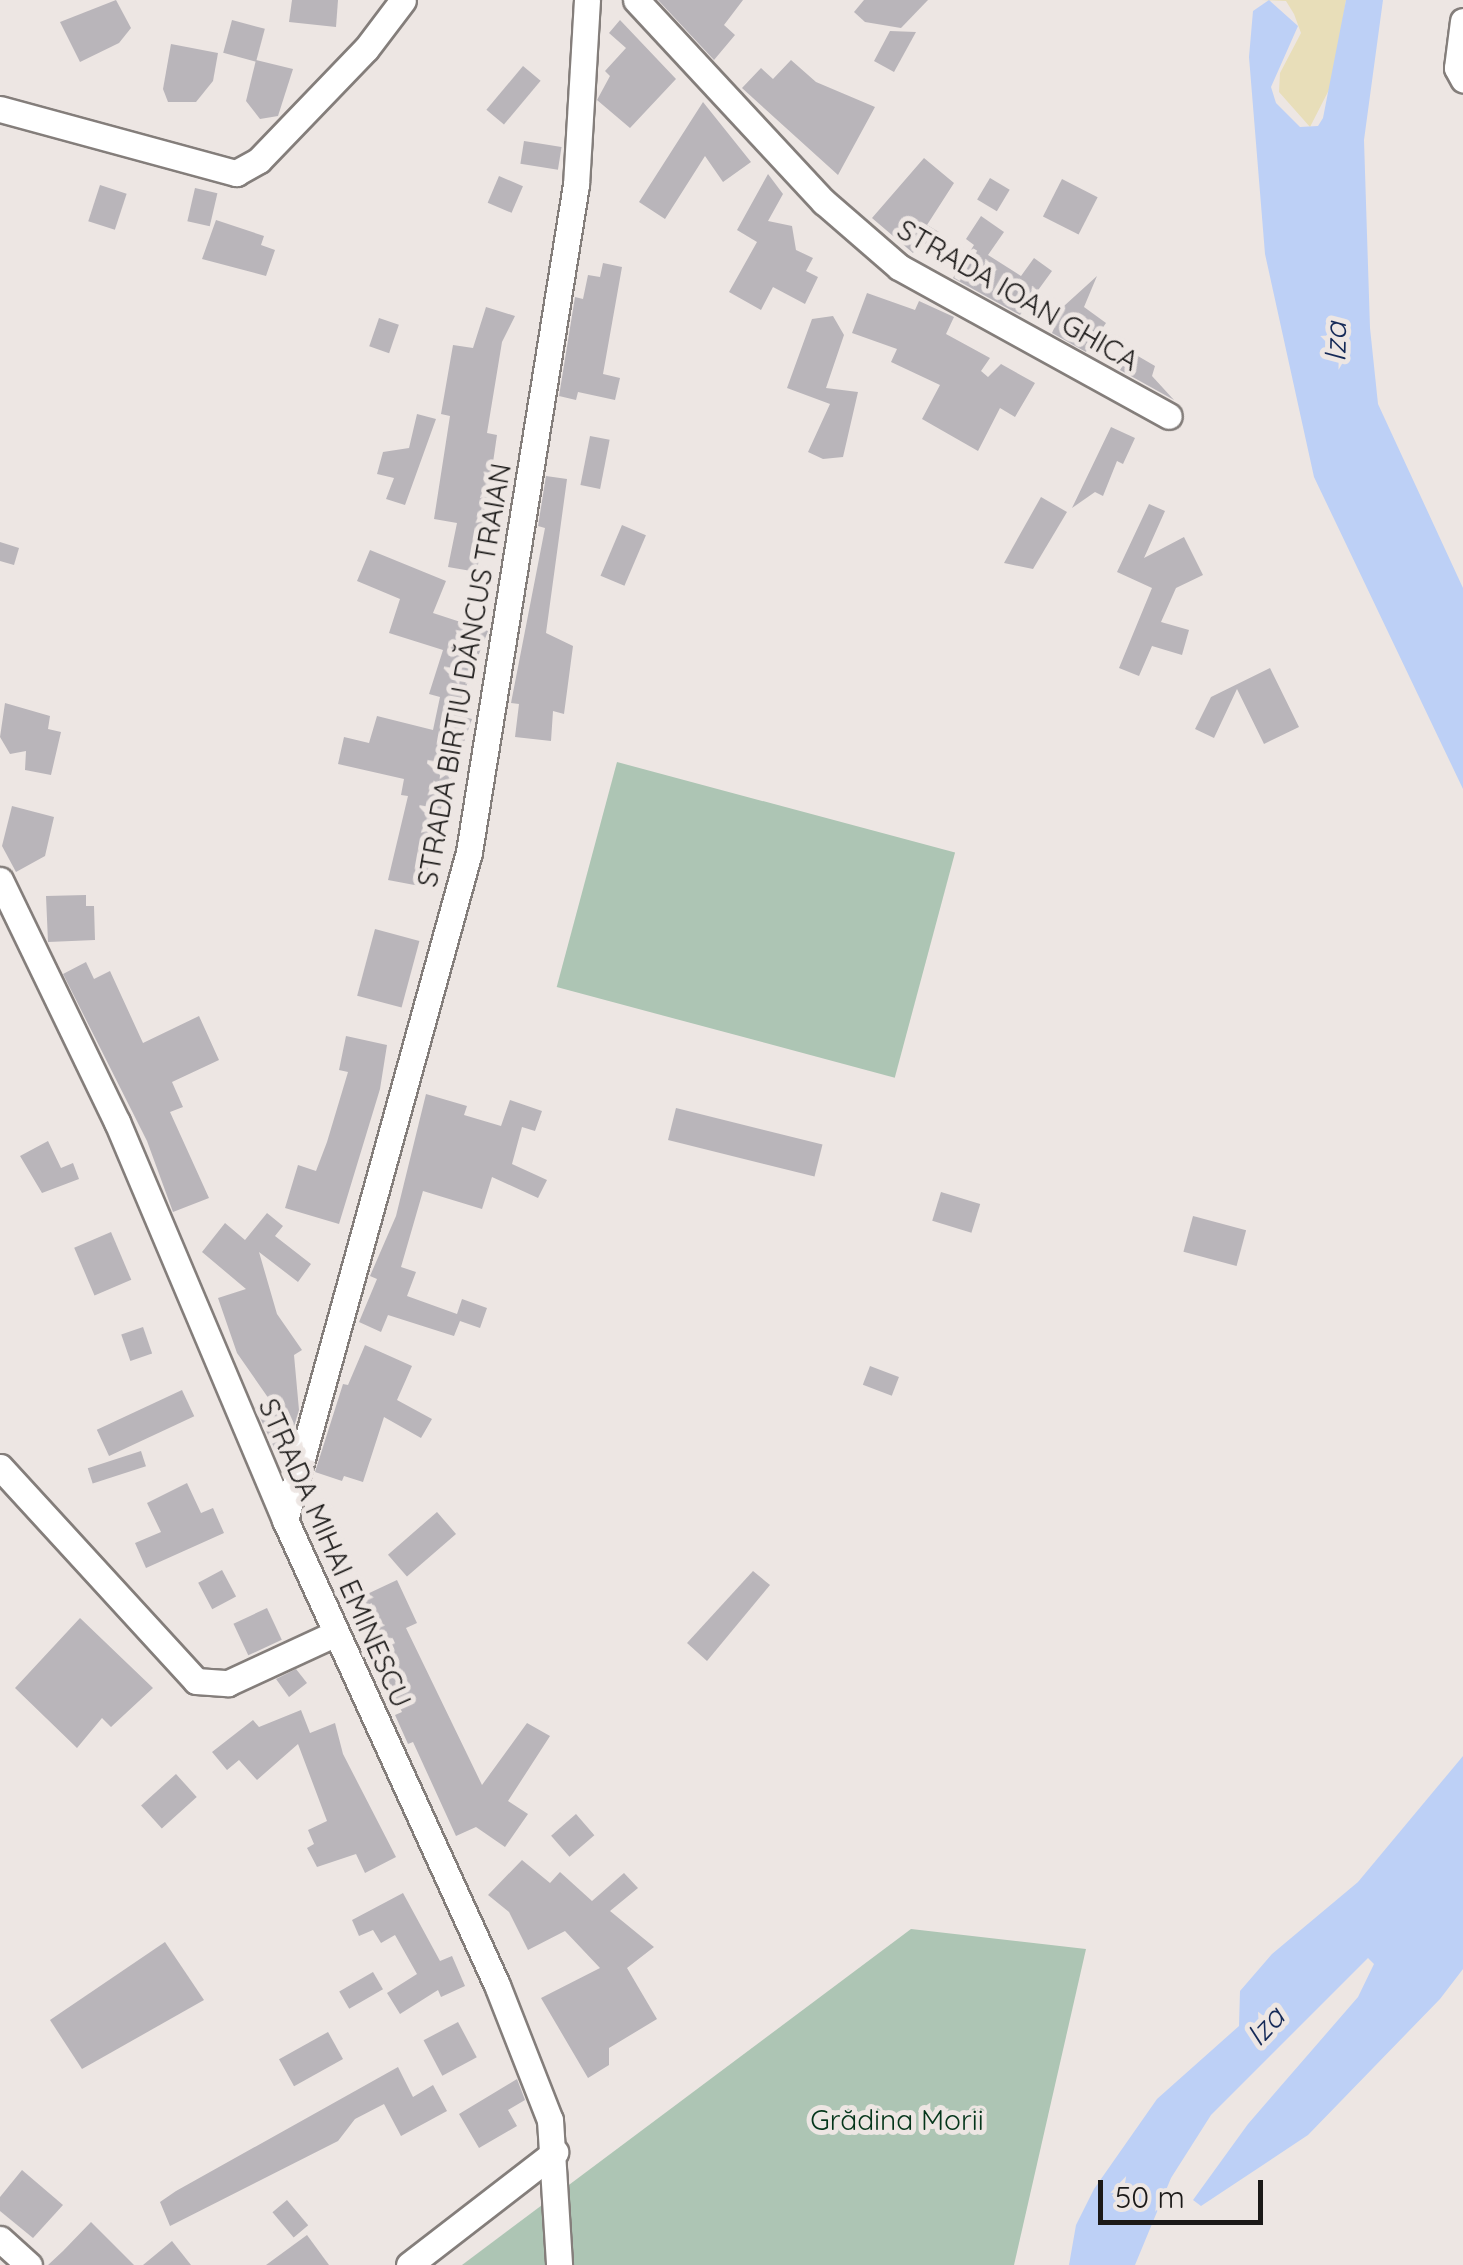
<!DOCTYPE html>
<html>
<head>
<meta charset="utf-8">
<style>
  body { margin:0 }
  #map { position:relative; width:1463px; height:2265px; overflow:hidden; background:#ede6e3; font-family:Quicksand,sans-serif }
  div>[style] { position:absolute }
  .green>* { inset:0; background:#adc5b4; transform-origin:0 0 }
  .sand>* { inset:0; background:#e8deb9 }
  .water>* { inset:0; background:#bdd0f6 }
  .building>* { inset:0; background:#b9b5ba; transform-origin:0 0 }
  .roads { filter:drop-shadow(2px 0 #847e7b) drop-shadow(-2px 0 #847e7b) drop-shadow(0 2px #847e7b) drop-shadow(0 -2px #847e7b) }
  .street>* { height:25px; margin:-12.5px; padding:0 12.5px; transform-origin:12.5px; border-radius:12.5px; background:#fff }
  span { translate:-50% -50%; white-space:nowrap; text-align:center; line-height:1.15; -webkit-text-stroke:10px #ede6e3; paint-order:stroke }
  .street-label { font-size:28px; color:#1b1918 }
  .park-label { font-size:28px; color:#04351a }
  .water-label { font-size:30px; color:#152a58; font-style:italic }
  .scale { position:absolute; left:1098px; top:2180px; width:165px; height:45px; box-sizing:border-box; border:5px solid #1b1918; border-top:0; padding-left:12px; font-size:30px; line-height:35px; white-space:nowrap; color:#1b1918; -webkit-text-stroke:8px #ede6e3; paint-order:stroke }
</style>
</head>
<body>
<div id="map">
  <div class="green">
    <div style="left:617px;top:762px;width:350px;height:233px;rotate:15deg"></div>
    <div style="clip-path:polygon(911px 1929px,1086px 1949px,1014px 2265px,462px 2265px)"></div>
  </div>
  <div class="sand">
    <div style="clip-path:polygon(1261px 0,1346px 0,1333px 82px,1310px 127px,1279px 92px,1280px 73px,1301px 33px,1294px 14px,1286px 1px)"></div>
  </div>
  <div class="water">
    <div style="clip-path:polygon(1269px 0,1298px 26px,1271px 87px,1276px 103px,1300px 127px,1318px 126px,1323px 118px,1346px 0,1383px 0,1364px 140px,1370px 328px,1378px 404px,1463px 588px,1463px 789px,1314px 477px,1265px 254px,1249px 57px,1253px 11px)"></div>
    <div style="clip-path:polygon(1463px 1756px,1463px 1969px,1440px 1999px,1308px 2135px,1201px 2206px,1193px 2200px,1248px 2124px,1358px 1997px,1374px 1964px,1368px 1958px,1211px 2115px,1171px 2178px,1135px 2265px,1069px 2265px,1076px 2225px,1094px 2189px,1157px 2099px,1239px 2026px,1240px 1991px,1272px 1954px,1358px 1882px)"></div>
  </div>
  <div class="building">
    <div style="clip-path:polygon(116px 0,131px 28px,119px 43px,80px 62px,60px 22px)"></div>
    <div style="clip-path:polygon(292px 0,338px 0,336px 27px,289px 22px)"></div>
    <div style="clip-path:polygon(658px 0,743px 0,724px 25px,735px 35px,714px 60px)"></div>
    <div style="clip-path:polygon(864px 0,928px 0,901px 28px,865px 22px,854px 12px)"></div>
    <div style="left:232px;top:20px;width:34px;height:34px;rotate:15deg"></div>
    <div style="clip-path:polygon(620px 20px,676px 79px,630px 128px,597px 100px,610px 76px,605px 71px,626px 48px,609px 33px)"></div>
    <div style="clip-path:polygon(890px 31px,916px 32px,894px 72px,874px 61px)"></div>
    <div style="clip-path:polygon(171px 44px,218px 53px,213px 81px,196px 102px,168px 102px,163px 89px)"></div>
    <div style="clip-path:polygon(256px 60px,293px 69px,278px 116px,260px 119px,246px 101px)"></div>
    <div style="clip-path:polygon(791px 60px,816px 82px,875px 107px,838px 175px,742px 88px,761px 68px,773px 79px)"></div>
    <div style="left:523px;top:66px;width:23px;height:57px;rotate:40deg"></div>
    <div style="clip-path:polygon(703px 102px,751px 162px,723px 182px,705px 156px,665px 219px,639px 202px)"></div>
    <div style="left:524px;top:141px;width:38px;height:23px;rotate:9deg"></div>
    <div style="clip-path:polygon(924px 158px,954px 183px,927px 225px,939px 232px,930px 247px,921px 241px,913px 253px,872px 218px)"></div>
    <div style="clip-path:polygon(768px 174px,783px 194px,768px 221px,792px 226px,796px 250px,813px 258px,806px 271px,818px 277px,805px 304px,773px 287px,761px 310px,729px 292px,757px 242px,737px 230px)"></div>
    <div style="left:499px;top:176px;width:26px;height:29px;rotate:23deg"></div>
    <div style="left:990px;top:178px;width:23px;height:25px;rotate:31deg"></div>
    <div style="left:1062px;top:179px;width:40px;height:42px;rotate:27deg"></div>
    <div style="left:100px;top:185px;width:28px;height:38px;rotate:18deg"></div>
    <div style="left:195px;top:188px;width:23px;height:34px;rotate:13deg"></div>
    <div style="clip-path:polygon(981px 216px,1004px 232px,988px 255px,1021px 276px,1034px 258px,1052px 271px,1020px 315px,953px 278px,974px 245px,966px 239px)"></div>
    <div style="clip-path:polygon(216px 220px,264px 236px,261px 245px,275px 250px,266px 276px,202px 259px)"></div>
    <div style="clip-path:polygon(603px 263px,622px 267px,603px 374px,620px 378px,615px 400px,578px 392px,576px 400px,559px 396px,575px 297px,583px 299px,588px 275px,600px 277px)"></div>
    <div style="clip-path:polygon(1097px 276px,1084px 307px,1106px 323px,1086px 352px,1052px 333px,1064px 306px)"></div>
    <div style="clip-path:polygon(867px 293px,915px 310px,919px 301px,954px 317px,946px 334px,990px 358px,981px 371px,988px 377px,1001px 364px,1035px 383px,1015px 417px,1000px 408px,978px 451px,922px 419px,940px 385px,891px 362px,897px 349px,852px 333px)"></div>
    <div style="clip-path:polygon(486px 307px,515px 316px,502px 342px,487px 433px,497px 435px,477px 572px,448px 567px,457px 523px,434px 519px,450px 416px,441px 414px,453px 345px,473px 348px)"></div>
    <div style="clip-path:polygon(833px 316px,844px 335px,826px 388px,858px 392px,843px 457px,823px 459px,808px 452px,830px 404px,787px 388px,812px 319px)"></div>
    <div style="left:379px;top:318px;width:21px;height:30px;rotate:19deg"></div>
    <div style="clip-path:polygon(1131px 352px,1155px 366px,1152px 376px,1174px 400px,1120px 370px)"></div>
    <div style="clip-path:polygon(417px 414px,436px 419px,405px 505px,386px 499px,394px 478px,377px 474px,383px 452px,409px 448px)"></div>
    <div style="clip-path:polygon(1111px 427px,1135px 438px,1123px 464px,1117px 461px,1103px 496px,1095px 492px,1072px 508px)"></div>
    <div style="left:590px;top:436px;width:20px;height:50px;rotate:11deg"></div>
    <div style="clip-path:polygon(546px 476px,567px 479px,546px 633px,573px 646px,564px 714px,553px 711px,551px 741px,515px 737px,519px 704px,511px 703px,545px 528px,538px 526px)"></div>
    <div style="clip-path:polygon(1041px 497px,1067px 512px,1033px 569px,1004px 563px)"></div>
    <div style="clip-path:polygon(1149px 504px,1165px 511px,1144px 558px,1184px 537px,1203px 575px,1176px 588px,1161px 622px,1189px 630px,1182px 655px,1152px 646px,1139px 676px,1119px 668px,1152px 588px,1117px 572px)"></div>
    <div style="left:622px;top:525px;width:26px;height:55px;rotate:23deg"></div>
    <div style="clip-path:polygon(0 542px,19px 548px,14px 565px,0 561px)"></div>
    <div style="clip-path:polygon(370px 550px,446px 581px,433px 613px,488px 631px,455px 715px,472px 719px,436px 823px,425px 887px,388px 880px,408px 796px,401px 795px,404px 779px,338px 764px,344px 737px,369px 743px,377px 716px,433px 730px,440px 697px,429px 694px,443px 650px,389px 633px,400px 599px,357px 581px)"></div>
    <div style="clip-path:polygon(1270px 668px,1299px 727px,1264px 744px,1237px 689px,1214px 738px,1195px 729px,1211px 697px)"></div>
    <div style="clip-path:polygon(5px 703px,50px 716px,48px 729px,61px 732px,51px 775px,25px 770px,26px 751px,10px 754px,0 737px)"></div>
    <div style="clip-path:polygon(12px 806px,54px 817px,45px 856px,16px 872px,2px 846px)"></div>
    <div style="clip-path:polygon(86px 895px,86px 906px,94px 906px,95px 940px,48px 942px,46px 896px)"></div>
    <div style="left:375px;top:929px;width:46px;height:69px;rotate:15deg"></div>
    <div style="clip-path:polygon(86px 962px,94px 979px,110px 971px,143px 1043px,199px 1016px,219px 1060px,172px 1082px,183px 1107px,170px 1112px,209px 1198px,173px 1212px,147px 1141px,63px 974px)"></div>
    <div style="clip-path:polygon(346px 1036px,387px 1045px,380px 1089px,339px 1224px,285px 1208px,298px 1165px,316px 1171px,327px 1142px,348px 1072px,339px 1070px)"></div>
    <div style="clip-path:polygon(426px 1094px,467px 1106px,464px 1115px,501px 1126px,510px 1100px,542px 1111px,535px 1131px,522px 1127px,512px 1164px,547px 1180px,538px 1198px,492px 1177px,482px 1209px,423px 1191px,401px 1267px,416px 1272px,407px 1296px,457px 1314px,462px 1299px,487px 1308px,480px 1328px,460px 1321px,454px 1336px,388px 1315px,381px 1332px,359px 1322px,377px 1279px,370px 1276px,396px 1216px)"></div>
    <div style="left:676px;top:1108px;width:151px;height:33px;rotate:14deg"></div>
    <div style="clip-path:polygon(48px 1141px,61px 1168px,73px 1163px,79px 1179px,42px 1193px,20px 1156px)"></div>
    <div style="left:941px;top:1192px;width:41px;height:30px;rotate:17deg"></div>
    <div style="clip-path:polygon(267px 1213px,283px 1226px,275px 1236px,311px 1264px,298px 1282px,259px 1252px,277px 1314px,302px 1350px,294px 1355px,299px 1410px,287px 1450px,278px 1456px,255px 1407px,269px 1399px,237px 1353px,218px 1298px,246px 1289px,202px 1252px,225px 1223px,245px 1240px)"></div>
    <div style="left:1193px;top:1216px;width:55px;height:37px;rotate:15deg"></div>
    <div style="left:111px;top:1232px;width:52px;height:40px;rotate:67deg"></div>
    <div style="left:143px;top:1327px;width:28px;height:23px;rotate:71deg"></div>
    <div style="clip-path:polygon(365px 1345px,412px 1366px,397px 1400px,432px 1419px,421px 1438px,384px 1417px,363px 1482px,344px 1476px,342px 1481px,315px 1472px,343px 1384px,348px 1385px)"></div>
    <div style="left:870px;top:1366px;width:31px;height:20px;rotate:21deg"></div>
    <div style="left:182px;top:1390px;width:29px;height:94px;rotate:65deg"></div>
    <div style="left:141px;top:1451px;width:16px;height:56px;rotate:72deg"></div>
    <div style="clip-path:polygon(187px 1483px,201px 1513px,213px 1508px,224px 1533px,146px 1568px,135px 1543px,161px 1532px,147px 1503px)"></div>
    <div style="left:437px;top:1512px;width:29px;height:65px;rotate:49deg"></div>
    <div style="left:222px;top:1570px;width:30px;height:27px;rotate:62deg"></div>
    <div style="clip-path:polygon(753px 1571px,770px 1585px,707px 1661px,687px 1643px)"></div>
    <div style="clip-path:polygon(397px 1580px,417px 1623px,406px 1628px,482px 1785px,527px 1723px,550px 1736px,508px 1801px,528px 1814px,505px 1847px,476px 1827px,456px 1836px,413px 1742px,408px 1744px,395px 1715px,402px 1712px,348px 1603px)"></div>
    <div style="left:267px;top:1608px;width:35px;height:37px;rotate:65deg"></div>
    <div style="clip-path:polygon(80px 1618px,153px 1688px,111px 1727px,102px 1718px,77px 1748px,15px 1688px)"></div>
    <div style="clip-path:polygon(296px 1669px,307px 1683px,289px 1697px,276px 1679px)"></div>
    <div style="clip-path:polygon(301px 1710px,310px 1733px,335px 1723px,343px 1754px,396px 1857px,365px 1873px,356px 1854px,317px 1867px,307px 1848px,314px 1844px,308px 1830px,327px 1821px,298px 1744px,257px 1780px,239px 1760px,227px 1770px,212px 1752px,253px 1720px,259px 1727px)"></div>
    <div style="left:176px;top:1774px;width:31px;height:47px;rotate:48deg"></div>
    <div style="left:576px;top:1814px;width:28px;height:33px;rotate:49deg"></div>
    <div style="clip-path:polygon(522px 1860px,550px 1883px,560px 1872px,592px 1901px,624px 1873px,638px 1888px,610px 1911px,654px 1947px,627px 1968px,657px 2019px,609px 2048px,609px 2065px,588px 2078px,541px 1998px,600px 1968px,565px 1931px,528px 1950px,509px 1912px,488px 1895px)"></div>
    <div style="clip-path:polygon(403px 1893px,440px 1961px,452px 1956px,465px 1986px,441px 1997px,438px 1990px,400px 2014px,387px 1993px,417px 1974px,395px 1935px,381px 1943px,373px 1930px,359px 1936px,352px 1920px)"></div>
    <div style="clip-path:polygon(165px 1942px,204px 2000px,82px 2069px,50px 2020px)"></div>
    <div style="left:373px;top:1972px;width:20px;height:39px;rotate:60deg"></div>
    <div style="left:458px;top:2022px;width:40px;height:39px;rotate:62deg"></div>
    <div style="left:328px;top:2032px;width:31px;height:56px;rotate:61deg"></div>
    <div style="clip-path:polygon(398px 2067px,413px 2097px,433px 2085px,447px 2111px,401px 2136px,384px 2104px,355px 2119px,338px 2141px,170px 2226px,160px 2202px,176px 2191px)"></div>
    <div style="clip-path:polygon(517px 2079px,525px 2100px,508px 2110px,517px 2126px,479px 2148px,459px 2114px)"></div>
    <div style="clip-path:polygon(22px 2170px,63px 2205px,33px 2238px,0 2211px,0 2197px)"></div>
    <div style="left:287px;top:2200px;width:33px;height:19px;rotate:50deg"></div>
    <div style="clip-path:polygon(91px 2222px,134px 2265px,48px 2265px,63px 2251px)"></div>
    <div style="clip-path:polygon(307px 2235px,329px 2265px,266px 2265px)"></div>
    <div style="clip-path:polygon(172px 2241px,191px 2265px,143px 2265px)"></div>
  </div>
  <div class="roads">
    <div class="street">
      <div style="left:636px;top:0;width:276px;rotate:47.1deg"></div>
      <div style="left:824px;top:202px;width:99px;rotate:40.9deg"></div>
      <div style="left:899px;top:267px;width:308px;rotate:28.9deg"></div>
      <div style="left:1463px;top:21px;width:47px;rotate:97.3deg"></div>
      <div style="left:1457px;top:68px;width:13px;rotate:61deg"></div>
      <div style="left:0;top:109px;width:245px;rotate:15.2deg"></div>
      <div style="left:236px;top:173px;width:26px;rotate:-29deg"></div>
      <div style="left:259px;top:160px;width:154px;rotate:-46.1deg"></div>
      <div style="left:366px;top:49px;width:61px;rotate:-52.9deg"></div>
      <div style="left:0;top:880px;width:269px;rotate:64.2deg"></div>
      <div style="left:117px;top:1122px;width:432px;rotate:67.1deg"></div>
      <div style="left:285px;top:1520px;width:511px;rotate:65.49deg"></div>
      <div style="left:497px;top:1985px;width:145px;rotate:68.6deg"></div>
      <div style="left:550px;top:2120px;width:145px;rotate:86.4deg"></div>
      <div style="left:0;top:1467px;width:290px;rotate:47.5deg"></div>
      <div style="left:196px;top:1681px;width:32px;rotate:4deg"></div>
      <div style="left:228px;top:1683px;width:119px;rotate:-24.8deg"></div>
      <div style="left:285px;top:1520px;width:693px;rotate:-74.6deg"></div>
      <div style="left:469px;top:852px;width:676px;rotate:-80.89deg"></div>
      <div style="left:576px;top:185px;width:185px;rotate:-86.6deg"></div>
      <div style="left:0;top:2239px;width:39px;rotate:42deg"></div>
      <div style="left:409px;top:2265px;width:185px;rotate:-37.7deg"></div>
    </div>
  </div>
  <div class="street-label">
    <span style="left:1018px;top:295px;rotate:30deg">STRADA IOAN GHICA</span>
    <span style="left:464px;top:675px;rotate:-80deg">STRADA BIRTIU DĂNCUS TRAIAN</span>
    <span style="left:335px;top:1553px;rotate:66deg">STRADA MIHAI EMINESCU</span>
  </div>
  <div class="park-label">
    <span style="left:897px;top:2120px">Grădina Morii</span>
  </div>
  <div class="water-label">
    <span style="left:1335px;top:342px;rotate:-89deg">Iza</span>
    <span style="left:1265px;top:2026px;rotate:-47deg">Iza</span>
  </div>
  <div class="scale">50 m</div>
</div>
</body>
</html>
